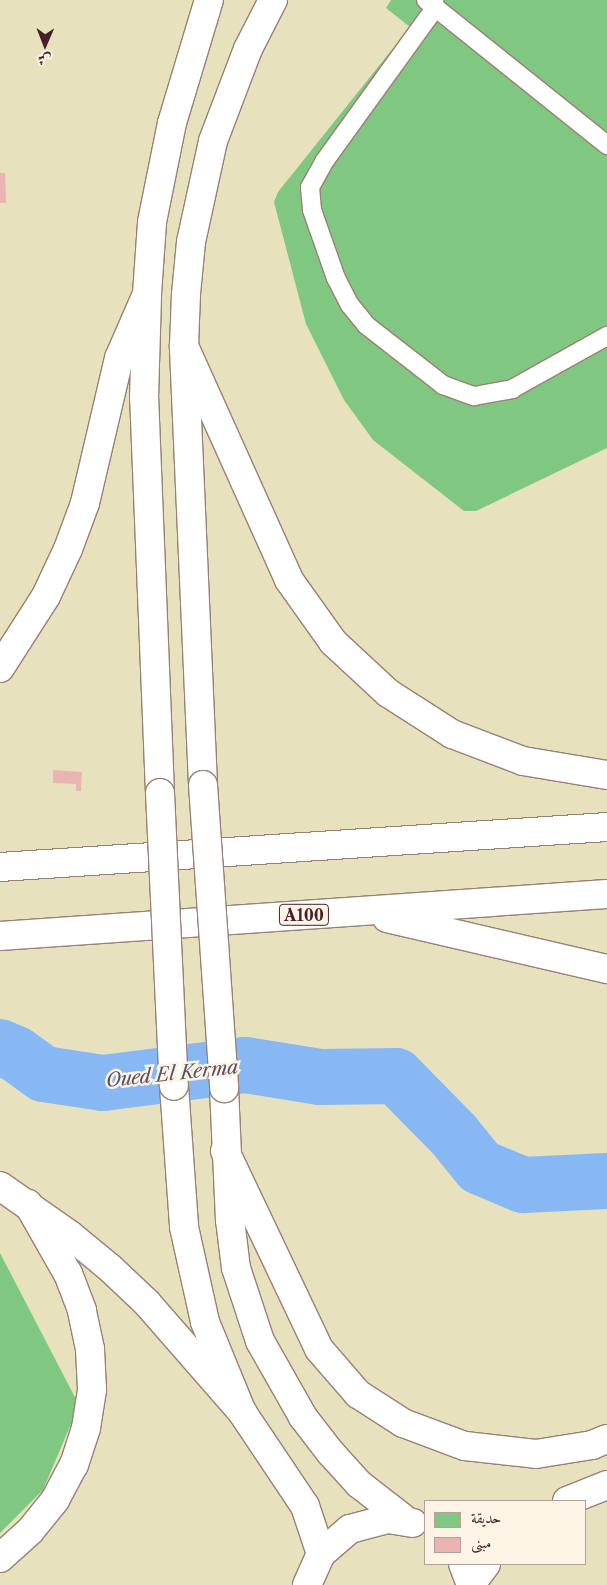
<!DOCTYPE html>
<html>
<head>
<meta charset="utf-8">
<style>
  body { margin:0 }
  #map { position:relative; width:607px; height:1585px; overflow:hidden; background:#e7e1be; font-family:"Libre Caslon Text",Amiri,serif }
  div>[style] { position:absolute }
  .green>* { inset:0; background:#80c782 }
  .river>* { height:56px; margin:-28px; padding:0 28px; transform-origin:28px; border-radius:28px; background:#88b8f4 }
  .building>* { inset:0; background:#e9b4b1 }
  .roads { filter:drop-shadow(1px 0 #988074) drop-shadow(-1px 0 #988074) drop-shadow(0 1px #988074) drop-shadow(0 -1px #988074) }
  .service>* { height:18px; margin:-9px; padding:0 9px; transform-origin:9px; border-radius:9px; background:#fff }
  .trunk>* { height:28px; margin:-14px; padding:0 14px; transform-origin:14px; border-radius:14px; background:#fff }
  .motorway>* { height:28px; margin:-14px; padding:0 14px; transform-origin:14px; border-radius:14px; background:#fff }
  .bridges { filter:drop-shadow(1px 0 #988074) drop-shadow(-1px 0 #988074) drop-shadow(0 1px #988074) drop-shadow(0 -1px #988074) }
  .trunk-bridge>* { height:28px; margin:-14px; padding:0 14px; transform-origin:14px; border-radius:14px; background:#fff }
  span { translate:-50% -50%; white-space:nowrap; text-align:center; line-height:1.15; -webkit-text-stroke:5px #fcf5e5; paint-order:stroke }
  .shield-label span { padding:1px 4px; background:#fcf5e5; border:1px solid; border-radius:4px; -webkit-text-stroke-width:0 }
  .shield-label { font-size:16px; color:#4a1f2b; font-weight:700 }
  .water-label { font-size:19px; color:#5d4d67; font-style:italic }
  .legend { position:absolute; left:424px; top:1500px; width:162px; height:65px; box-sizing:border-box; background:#fcf5e5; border:1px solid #b59f9b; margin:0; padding:6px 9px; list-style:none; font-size:15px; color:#4a1f2b }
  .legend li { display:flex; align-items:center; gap:10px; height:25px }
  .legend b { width:25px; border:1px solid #b59f9b }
  .north { position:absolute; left:20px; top:20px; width:50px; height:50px; -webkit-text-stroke:4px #fcf5e5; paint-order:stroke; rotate:181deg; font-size:14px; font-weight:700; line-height:20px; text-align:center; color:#4a1f2b }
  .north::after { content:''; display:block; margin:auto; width:18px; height:22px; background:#4a1f2b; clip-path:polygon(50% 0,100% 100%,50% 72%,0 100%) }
</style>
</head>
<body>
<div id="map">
  <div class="green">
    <div style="clip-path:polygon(391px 0,607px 0,607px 448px,476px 511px,464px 511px,373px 440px,344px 400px,306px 324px,274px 202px,278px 192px,410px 27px,386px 8px)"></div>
    <div style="clip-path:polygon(0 1253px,79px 1405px,43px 1490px,0 1533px)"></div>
  </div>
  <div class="river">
    <div style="left:0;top:1047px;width:17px;rotate:24deg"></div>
    <div style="left:16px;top:1054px;width:34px;rotate:36deg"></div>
    <div style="left:44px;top:1074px;width:60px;rotate:8.7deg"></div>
    <div style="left:103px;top:1083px;width:143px;rotate:-7.2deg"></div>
    <div style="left:245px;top:1065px;width:76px;rotate:9.1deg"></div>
    <div style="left:320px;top:1077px;width:76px;rotate:-0.8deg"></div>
    <div style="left:396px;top:1076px;width:83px;rotate:45.5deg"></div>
    <div style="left:454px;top:1135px;width:41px;rotate:50.9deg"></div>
    <div style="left:480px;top:1167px;width:47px;rotate:22.7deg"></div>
    <div style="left:523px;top:1185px;width:84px;rotate:-2.7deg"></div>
  </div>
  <div class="building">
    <div style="clip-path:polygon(0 173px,5px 173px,6px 203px,0 203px)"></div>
    <div style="clip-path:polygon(53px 770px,82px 772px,81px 791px,76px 791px,76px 784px,53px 783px)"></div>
  </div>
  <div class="roads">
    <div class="service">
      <div style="left:426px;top:0;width:232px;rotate:38.7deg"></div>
      <div style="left:434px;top:0;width:8px;rotate:83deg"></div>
      <div style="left:435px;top:8px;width:190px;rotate:125.8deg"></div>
      <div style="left:324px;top:162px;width:29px;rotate:119deg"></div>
      <div style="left:310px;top:187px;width:23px;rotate:85deg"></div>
      <div style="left:312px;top:210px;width:72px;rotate:70.6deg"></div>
      <div style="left:336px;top:278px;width:30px;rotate:63deg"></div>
      <div style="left:350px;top:305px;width:26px;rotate:51deg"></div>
      <div style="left:366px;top:325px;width:98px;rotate:37.9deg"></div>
      <div style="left:443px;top:385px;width:33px;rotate:20deg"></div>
      <div style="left:474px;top:396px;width:39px;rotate:-10deg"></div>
      <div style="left:512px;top:389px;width:109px;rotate:-29.2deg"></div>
    </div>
    <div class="trunk">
      <div style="left:203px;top:785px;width:439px;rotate:-92.5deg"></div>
      <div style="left:184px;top:346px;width:52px;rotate:-87.8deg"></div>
      <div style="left:186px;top:294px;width:52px;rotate:-84.5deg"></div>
      <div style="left:191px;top:242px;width:103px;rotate:-77.7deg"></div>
      <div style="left:213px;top:141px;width:98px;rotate:-69.2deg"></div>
      <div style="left:248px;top:49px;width:55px;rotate:-63deg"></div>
      <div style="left:160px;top:793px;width:395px;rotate:-92.3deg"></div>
      <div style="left:144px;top:398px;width:104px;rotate:-88.3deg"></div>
      <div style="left:147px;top:294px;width:72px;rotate:-86deg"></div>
      <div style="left:152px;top:222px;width:101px;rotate:-78.6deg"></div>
      <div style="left:172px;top:123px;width:128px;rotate:-73.3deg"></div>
      <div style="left:174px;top:1086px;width:141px;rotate:85.9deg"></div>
      <div style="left:184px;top:1227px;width:97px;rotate:77.5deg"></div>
      <div style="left:205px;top:1322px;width:97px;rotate:67.7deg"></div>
      <div style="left:242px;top:1412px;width:113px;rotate:56.2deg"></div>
      <div style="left:305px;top:1506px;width:51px;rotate:71.6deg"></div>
      <div style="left:224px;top:1088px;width:132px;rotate:87.4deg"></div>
      <div style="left:230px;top:1220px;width:48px;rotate:82.9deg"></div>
      <div style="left:236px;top:1268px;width:77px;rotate:71.8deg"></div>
      <div style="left:260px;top:1341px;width:87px;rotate:60.5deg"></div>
      <div style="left:303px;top:1417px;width:44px;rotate:52.4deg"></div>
      <div style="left:330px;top:1452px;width:43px;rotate:47.8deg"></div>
      <div style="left:359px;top:1484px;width:62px;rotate:37.8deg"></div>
      <div style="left:463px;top:1564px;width:22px;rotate:69deg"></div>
      <div style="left:307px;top:1585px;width:34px;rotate:-66deg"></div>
      <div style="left:321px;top:1554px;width:38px;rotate:-41deg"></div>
      <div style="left:350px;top:1529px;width:39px;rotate:-15deg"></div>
      <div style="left:388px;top:1519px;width:25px;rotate:9deg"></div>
    </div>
    <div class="motorway">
      <div style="left:184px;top:346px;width:256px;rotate:65.8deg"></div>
      <div style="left:289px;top:580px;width:76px;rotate:54.6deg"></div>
      <div style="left:333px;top:642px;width:75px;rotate:42.8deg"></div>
      <div style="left:388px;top:693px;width:76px;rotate:32.6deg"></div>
      <div style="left:452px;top:734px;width:76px;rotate:20.8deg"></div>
      <div style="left:523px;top:761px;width:85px;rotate:9.5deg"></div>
      <div style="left:0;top:668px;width:85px;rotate:-57.4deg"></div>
      <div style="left:46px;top:596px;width:52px;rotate:-64.9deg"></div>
      <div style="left:68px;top:549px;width:49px;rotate:-69.7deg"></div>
      <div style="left:85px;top:503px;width:149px;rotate:-76.8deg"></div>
      <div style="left:119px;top:358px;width:70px;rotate:-66.4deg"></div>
      <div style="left:0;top:867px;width:608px;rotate:-3.77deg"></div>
      <div style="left:387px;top:918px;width:226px;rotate:13.1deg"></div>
      <div style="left:0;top:936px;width:608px;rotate:-3.96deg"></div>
      <div style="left:225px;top:1151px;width:219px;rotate:64.6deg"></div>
      <div style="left:319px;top:1349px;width:60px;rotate:49.1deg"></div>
      <div style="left:358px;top:1394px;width:54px;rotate:32.8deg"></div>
      <div style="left:403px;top:1423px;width:66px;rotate:20.4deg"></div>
      <div style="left:465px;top:1446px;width:71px;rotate:6.4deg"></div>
      <div style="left:536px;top:1454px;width:57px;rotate:-9.1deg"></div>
      <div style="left:592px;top:1445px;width:16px;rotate:-22deg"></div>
      <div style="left:0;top:1186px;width:85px;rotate:35deg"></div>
      <div style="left:70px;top:1235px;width:52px;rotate:39.5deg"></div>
      <div style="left:110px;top:1268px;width:51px;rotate:43.4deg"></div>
      <div style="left:147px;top:1303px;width:145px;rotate:48.9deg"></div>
      <div style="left:567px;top:1501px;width:43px;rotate:-21.8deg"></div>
      <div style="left:0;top:1558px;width:40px;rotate:-42deg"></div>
      <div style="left:30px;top:1531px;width:40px;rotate:-51deg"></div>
      <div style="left:55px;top:1500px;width:40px;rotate:-62deg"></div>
      <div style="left:74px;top:1465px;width:39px;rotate:-72deg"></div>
      <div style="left:86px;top:1428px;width:39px;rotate:-81deg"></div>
      <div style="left:92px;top:1389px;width:40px;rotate:-92.9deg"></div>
      <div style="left:90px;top:1349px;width:40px;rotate:-102deg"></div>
      <div style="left:82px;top:1310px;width:39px;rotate:-111deg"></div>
      <div style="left:68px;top:1274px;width:81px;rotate:-119.7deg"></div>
      <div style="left:471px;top:1584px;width:25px;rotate:-53deg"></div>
    </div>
  </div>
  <div class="bridges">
    <div class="trunk-bridge">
      <div style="left:203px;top:785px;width:304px;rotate:86deg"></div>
      <div style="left:160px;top:793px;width:293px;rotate:87.3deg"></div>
    </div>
  </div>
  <div class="shield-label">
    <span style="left:304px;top:915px">A100</span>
  </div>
  <div class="water-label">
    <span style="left:172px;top:1074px;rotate:-6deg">Oued El Kerma</span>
  </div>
  <ul class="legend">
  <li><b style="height:14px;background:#80c782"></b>حديقة</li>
  <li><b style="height:14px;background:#e9b4b1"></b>مبنى</li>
  </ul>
  <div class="north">ش</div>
</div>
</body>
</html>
